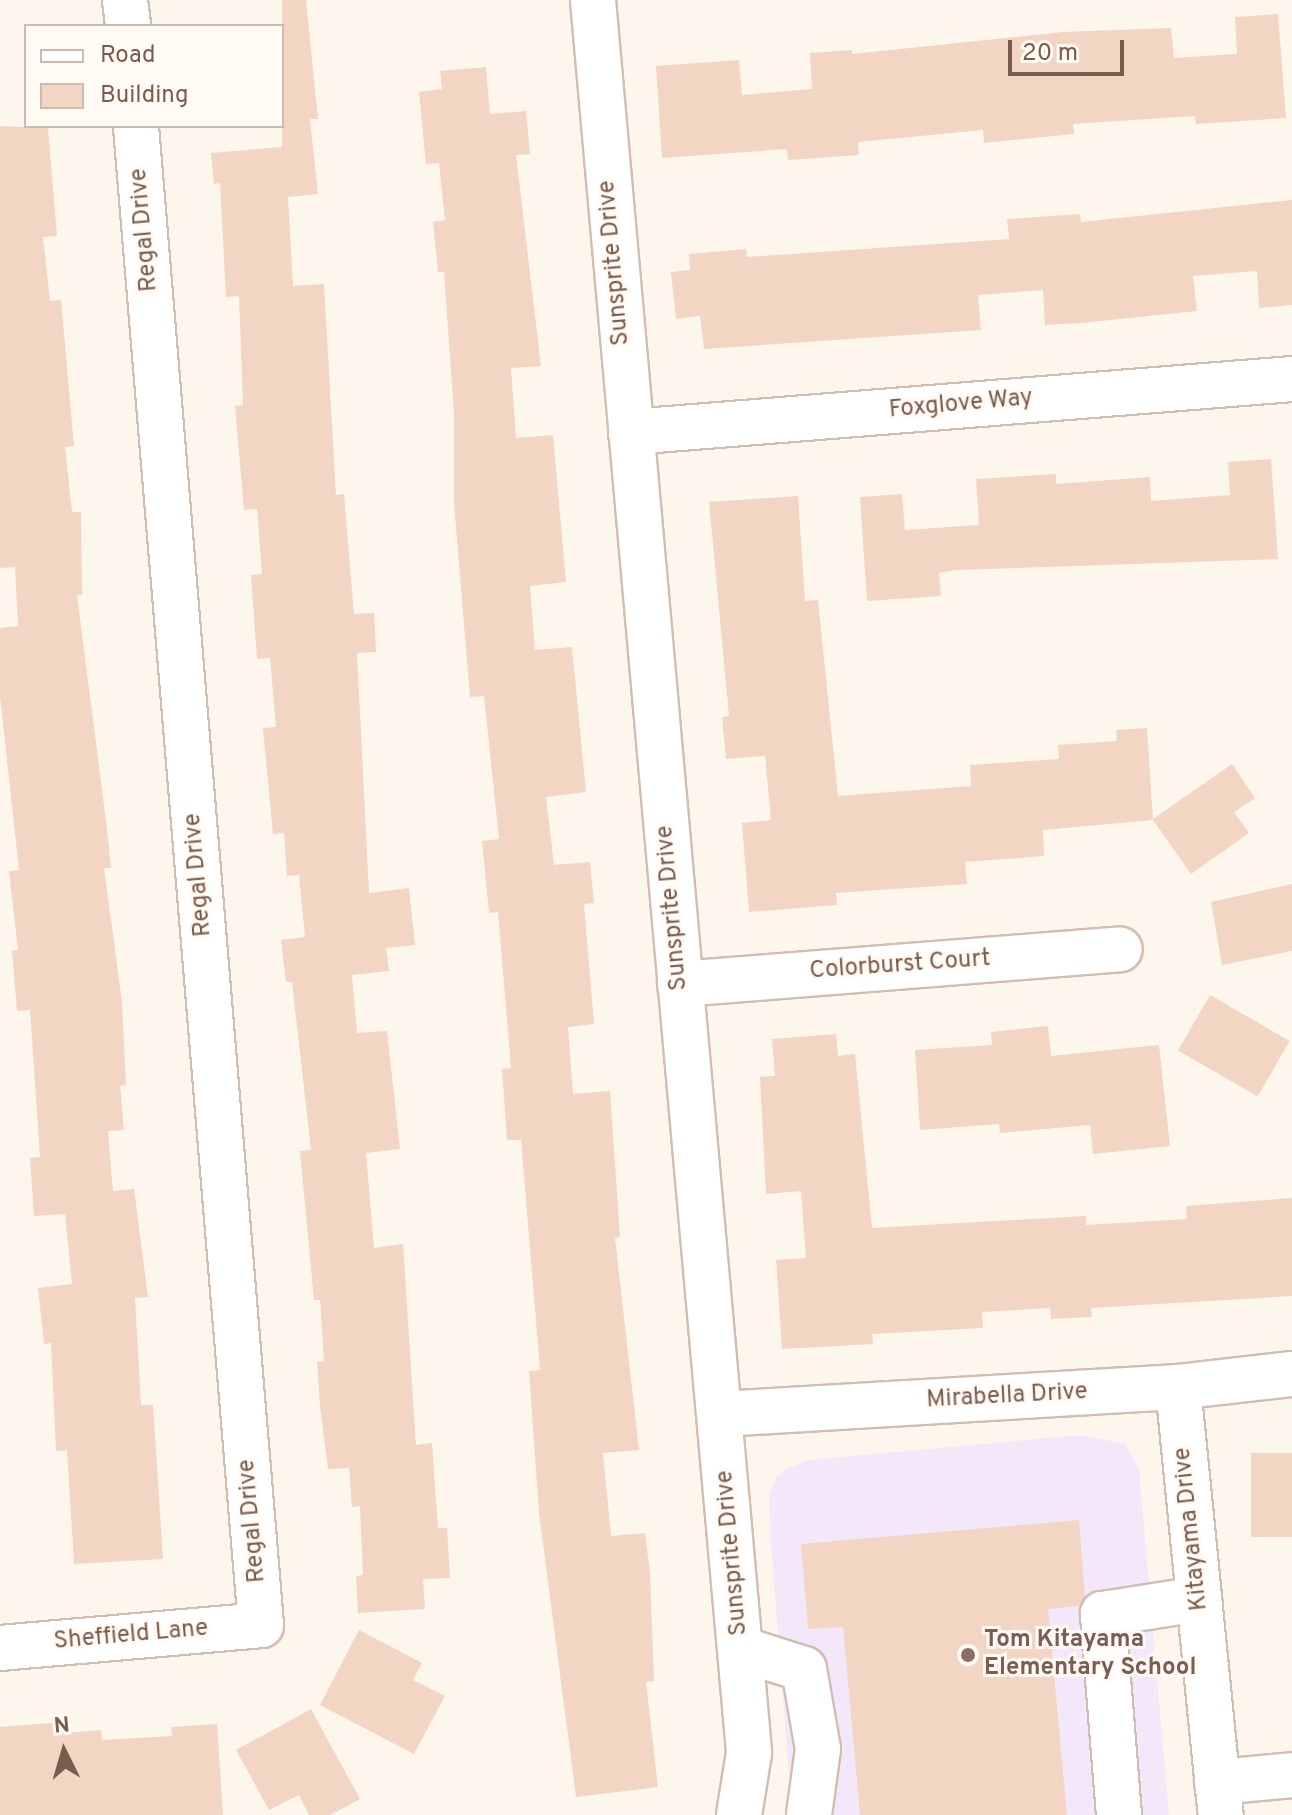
<!DOCTYPE html>
<html>
<head>
<meta charset="utf-8">
<style>
  body { margin:0 }
  #map { position:relative; width:1292px; height:1815px; overflow:hidden; background:#fdf6ec; font-family:Overpass,sans-serif }
  div>[style] { position:absolute }
  .education>* { inset:0; background:#f3e8fa }
  .building>* { inset:0; background:#f3d5c3; transform-origin:0 0 }
  .roads { filter:drop-shadow(2px 0 #d1beb0) drop-shadow(-2px 0 #d1beb0) drop-shadow(0 2px #d1beb0) drop-shadow(0 -2px #d1beb0) }
  .minor>* { height:44px; margin:-22px; padding:0 22px; transform-origin:22px; border-radius:22px; background:#fff }
  .dots>* { width:22px; height:22px; translate:-50% -50%; box-sizing:border-box; border:4px solid #fffaf3; border-radius:50% }
  span { translate:-50% -50%; white-space:nowrap; text-align:center; line-height:1.15; -webkit-text-stroke:6px #fffaf3; paint-order:stroke }
  .street-label { font-size:24px; color:#7a5c4d }
  .education-label { font-size:24px; color:#785e54; font-weight:700 }
  .left { translate:0 -50%; text-align:left }
  .legend { position:absolute; left:24px; top:24px; width:260px; height:104px; box-sizing:border-box; background:#fffaf3; border:2px solid #cabbb1; margin:0; padding:10px 14px; list-style:none; font-size:24px; color:#7a5c4d }
  .legend li { display:flex; align-items:center; gap:16px; height:40px }
  .legend b { width:40px; border:2px solid #cabbb1 }
  .north { position:absolute; left:24px; top:1711px; width:80px; height:80px; -webkit-text-stroke:6px #fffaf3; paint-order:stroke; rotate:355deg; font-size:22px; font-weight:700; line-height:32px; text-align:center; color:#7a5c4d }
  .north::after { content:''; display:block; margin:auto; width:28px; height:36px; background:#7a5c4d; clip-path:polygon(50% 0,100% 100%,50% 72%,0 100%) }
  .scale { position:absolute; left:1008px; top:40px; width:116px; height:36px; box-sizing:border-box; border:4px solid #7a5c4d; border-top:0; padding-left:10px; font-size:24px; line-height:28px; white-space:nowrap; color:#7a5c4d; -webkit-text-stroke:6px #fffaf3; paint-order:stroke }
</style>
</head>
<body>
<div id="map">
  <div class="education">
    <div style="clip-path:polygon(1080px 1435px,1125px 1444px,1139px 1469px,1169px 1815px,792px 1815px,770px 1530px,769px 1496px,776px 1478px,788px 1468px,809px 1460px)"></div>
  </div>
  <div class="building">
    <div style="clip-path:polygon(282px 0,306px 0,318px 119px,310px 119px,318px 194px,288px 197px,293px 286px,324px 284px,336px 495px,344px 494px,354px 614px,374px 613px,376px 652px,357px 653px,369px 893px,409px 888px,415px 945px,386px 948px,389px 971px,352px 975px,357px 1033px,387px 1031px,400px 1149px,366px 1153px,374px 1248px,403px 1244px,416px 1445px,432px 1443px,438px 1528px,447px 1528px,450px 1578px,423px 1579px,425px 1609px,358px 1613px,356px 1576px,363px 1575px,360px 1506px,352px 1507px,349px 1468px,328px 1469px,320px 1406px,317px 1362px,324px 1361px,320px 1300px,314px 1300px,300px 1151px,311px 1150px,292px 982px,286px 982px,281px 940px,305px 937px,299px 875px,287px 876px,284px 833px,273px 834px,263px 728px,276px 727px,270px 658px,257px 659px,251px 575px,262px 574px,257px 509px,244px 510px,235px 406px,243px 405px,239px 296px,226px 297px,220px 183px,214px 184px,211px 153px,282px 147px)"></div>
    <div style="clip-path:polygon(1278px 14px,1286px 118px,1196px 124px,1195px 116px,1073px 124px,1074px 134px,984px 143px,983px 130px,858px 142px,859px 155px,788px 160px,787px 149px,662px 158px,656px 66px,739px 60px,742px 95px,812px 89px,810px 53px,852px 50px,852px 54px,1063px 32px,1171px 28px,1174px 58px,1237px 54px,1235px 17px)"></div>
    <div style="clip-path:polygon(486px 67px,490px 114px,526px 111px,530px 154px,516px 155px,541px 366px,511px 368px,516px 438px,553px 435px,566px 582px,530px 586px,535px 650px,572px 647px,586px 792px,546px 797px,554px 865px,590px 862px,594px 903px,584px 904px,594px 1024px,568px 1027px,573px 1094px,610px 1091px,620px 1237px,615px 1238px,639px 1450px,603px 1453px,611px 1536px,645px 1533px,650px 1573px,654px 1681px,646px 1682px,658px 1787px,576px 1797px,539px 1513px,529px 1371px,540px 1370px,521px 1140px,507px 1140px,502px 1069px,511px 1068px,498px 912px,489px 913px,482px 841px,499px 839px,484px 696px,470px 697px,454px 503px,454px 413px,444px 272px,438px 272px,433px 222px,445px 220px,439px 163px,426px 164px,419px 92px,442px 89px,440px 71px)"></div>
    <div style="clip-path:polygon(0 126px,48px 128px,57px 236px,43px 237px,50px 301px,61px 300px,74px 446px,65px 447px,72px 512px,81px 512px,82px 595px,77px 595px,107px 829px,111px 868px,104px 868px,122px 1002px,126px 1085px,120px 1086px,124px 1130px,108px 1131px,113px 1191px,134px 1189px,148px 1297px,135px 1298px,141px 1405px,153px 1405px,163px 1559px,74px 1564px,67px 1450px,56px 1451px,51px 1343px,44px 1344px,38px 1288px,72px 1284px,65px 1214px,34px 1216px,30px 1158px,40px 1157px,30px 1010px,17px 1011px,12px 950px,18px 950px,9px 871px,19px 870px,0 696px,0 628px,18px 626px,15px 567px,0 568px)"></div>
    <div style="clip-path:polygon(1292px 200px,1292px 305px,1259px 308px,1257px 271px,1193px 276px,1197px 311px,1081px 323px,1045px 325px,1043px 290px,978px 295px,981px 330px,704px 349px,700px 316px,676px 319px,671px 272px,690px 270px,689px 254px,746px 249px,747px 257px,1009px 239px,1007px 219px,1080px 214px,1081px 222px)"></div>
    <div style="clip-path:polygon(1271px 459px,1278px 559px,956px 570px,939px 573px,941px 596px,867px 601px,860px 497px,902px 494px,905px 530px,979px 525px,976px 479px,1056px 474px,1056px 484px,1150px 477px,1151px 501px,1230px 495px,1228px 462px)"></div>
    <div style="clip-path:polygon(798px 496px,805px 601px,818px 600px,838px 796px,971px 786px,970px 765px,1059px 759px,1058px 745px,1117px 741px,1116px 730px,1147px 728px,1153px 819px,1232px 764px,1255px 798px,1234px 812px,1249px 833px,1191px 874px,1153px 820px,1043px 830px,1044px 856px,965px 862px,967px 884px,836px 893px,837px 905px,749px 912px,742px 823px,771px 820px,765px 756px,726px 759px,722px 717px,729px 716px,709px 502px)"></div>
    <div style="clip-path:polygon(1292px 884px,1292px 951px,1222px 965px,1211px 902px)"></div>
    <div style="left:1210px;top:995px;width:92px;height:64px;rotate:30deg"></div>
    <div style="clip-path:polygon(1048px 1026px,1051px 1056px,1159px 1045px,1170px 1146px,1093px 1154px,1090px 1125px,1000px 1133px,999px 1124px,920px 1130px,915px 1050px,992px 1045px,991px 1032px)"></div>
    <div style="clip-path:polygon(836px 1034px,838px 1056px,855px 1054px,872px 1228px,1086px 1216px,1086px 1225px,1187px 1219px,1186px 1206px,1292px 1198px,1292px 1296px,1091px 1308px,1092px 1317px,1051px 1319px,1050px 1308px,982px 1312px,983px 1328px,872px 1334px,873px 1344px,782px 1349px,776px 1260px,806px 1258px,801px 1191px,766px 1194px,760px 1077px,775px 1076px,772px 1039px)"></div>
    <div style="left:1292px;top:1453px;width:84px;height:41px;rotate:90deg"></div>
    <div style="clip-path:polygon(1079px 1520px,1085px 1597px,1080px 1606px,1048px 1609px,1067px 1815px,860px 1815px,843px 1627px,808px 1629px,801px 1544px)"></div>
    <div style="clip-path:polygon(359px 1630px,422px 1663px,413px 1680px,445px 1696px,414px 1754px,320px 1705px)"></div>
    <div style="clip-path:polygon(311px 1709px,360px 1799px,330px 1815px,309px 1815px,299px 1795px,269px 1810px,236px 1750px)"></div>
    <div style="clip-path:polygon(64px 1722px,65px 1733px,101px 1730px,102px 1740px,172px 1736px,171px 1727px,217px 1724px,223px 1815px,0 1815px,0 1727px)"></div>
  </div>
  <div class="roads">
    <div class="minor">
      <div style="left:125px;top:0;width:26px;rotate:83deg"></div>
      <div style="left:593px;top:0;width:1760px;rotate:84.91deg"></div>
      <div style="left:749px;top:1753px;width:63px;rotate:99.2deg"></div>
      <div style="left:631px;top:432px;width:663px;rotate:-4.58deg"></div>
      <div style="left:680px;top:984px;width:441px;rotate:-4.5deg"></div>
      <div style="left:1178px;top:1387px;width:430px;rotate:84.3deg"></div>
      <div style="left:721px;top:1414px;width:458px;rotate:-3.4deg"></div>
      <div style="left:1178px;top:1387px;width:115px;rotate:-6.5deg"></div>
      <div style="left:0;top:1648px;width:262px;rotate:-5deg"></div>
      <div style="left:261px;top:1625px;width:1504px;rotate:-94.77deg"></div>
      <div style="left:741px;top:1649px;width:66px;rotate:17.6deg"></div>
      <div style="left:804px;top:1669px;width:81px;rotate:80.1deg"></div>
      <div style="left:818px;top:1749px;width:67px;rotate:97.8deg"></div>
      <div style="left:1217px;top:1782px;width:75px;rotate:-5.3deg"></div>
      <div style="left:1119px;top:1815px;width:202px;rotate:-94.6deg"></div>
      <div style="left:1103px;top:1614px;width:97px;rotate:-8.9deg"></div>
    </div>
  </div>
  <div class="dots">
    <div style="left:968px;top:1655px;background:#8d6e63"></div>
  </div>
  <div class="street-label">
    <span style="left:145px;top:230px;rotate:-95deg">Regal Drive</span>
    <span style="left:615px;top:263px;rotate:-95deg">Sunsprite Drive</span>
    <span style="left:961px;top:405px;rotate:-5deg">Foxglove Way</span>
    <span style="left:199px;top:875px;rotate:-95deg">Regal Drive</span>
    <span style="left:673px;top:908px;rotate:-95deg">Sunsprite Drive</span>
    <span style="left:900px;top:966px;rotate:-4deg">Colorburst Court</span>
    <span style="left:1007px;top:1397px;rotate:-3deg">Mirabella Drive</span>
    <span style="left:253px;top:1521px;rotate:-95deg">Regal Drive</span>
    <span style="left:1192px;top:1529px;rotate:-96deg">Kitayama Drive</span>
    <span style="left:733px;top:1553px;rotate:-95deg">Sunsprite Drive</span>
    <span style="left:131px;top:1636px;rotate:-5deg">Sheffield Lane</span>
  </div>
  <div class="education-label">
    <span class="left" style="left:984px;top:1655px">Tom Kitayama<br>Elementary School</span>
  </div>
  <ul class="legend">
  <li><b style="height:10px;background:#fff"></b>Road</li>
  <li><b style="height:22px;background:#f3d5c3"></b>Building</li>
  </ul>
  <div class="north">N</div>
  <div class="scale">20 m</div>
</div>
</body>
</html>
